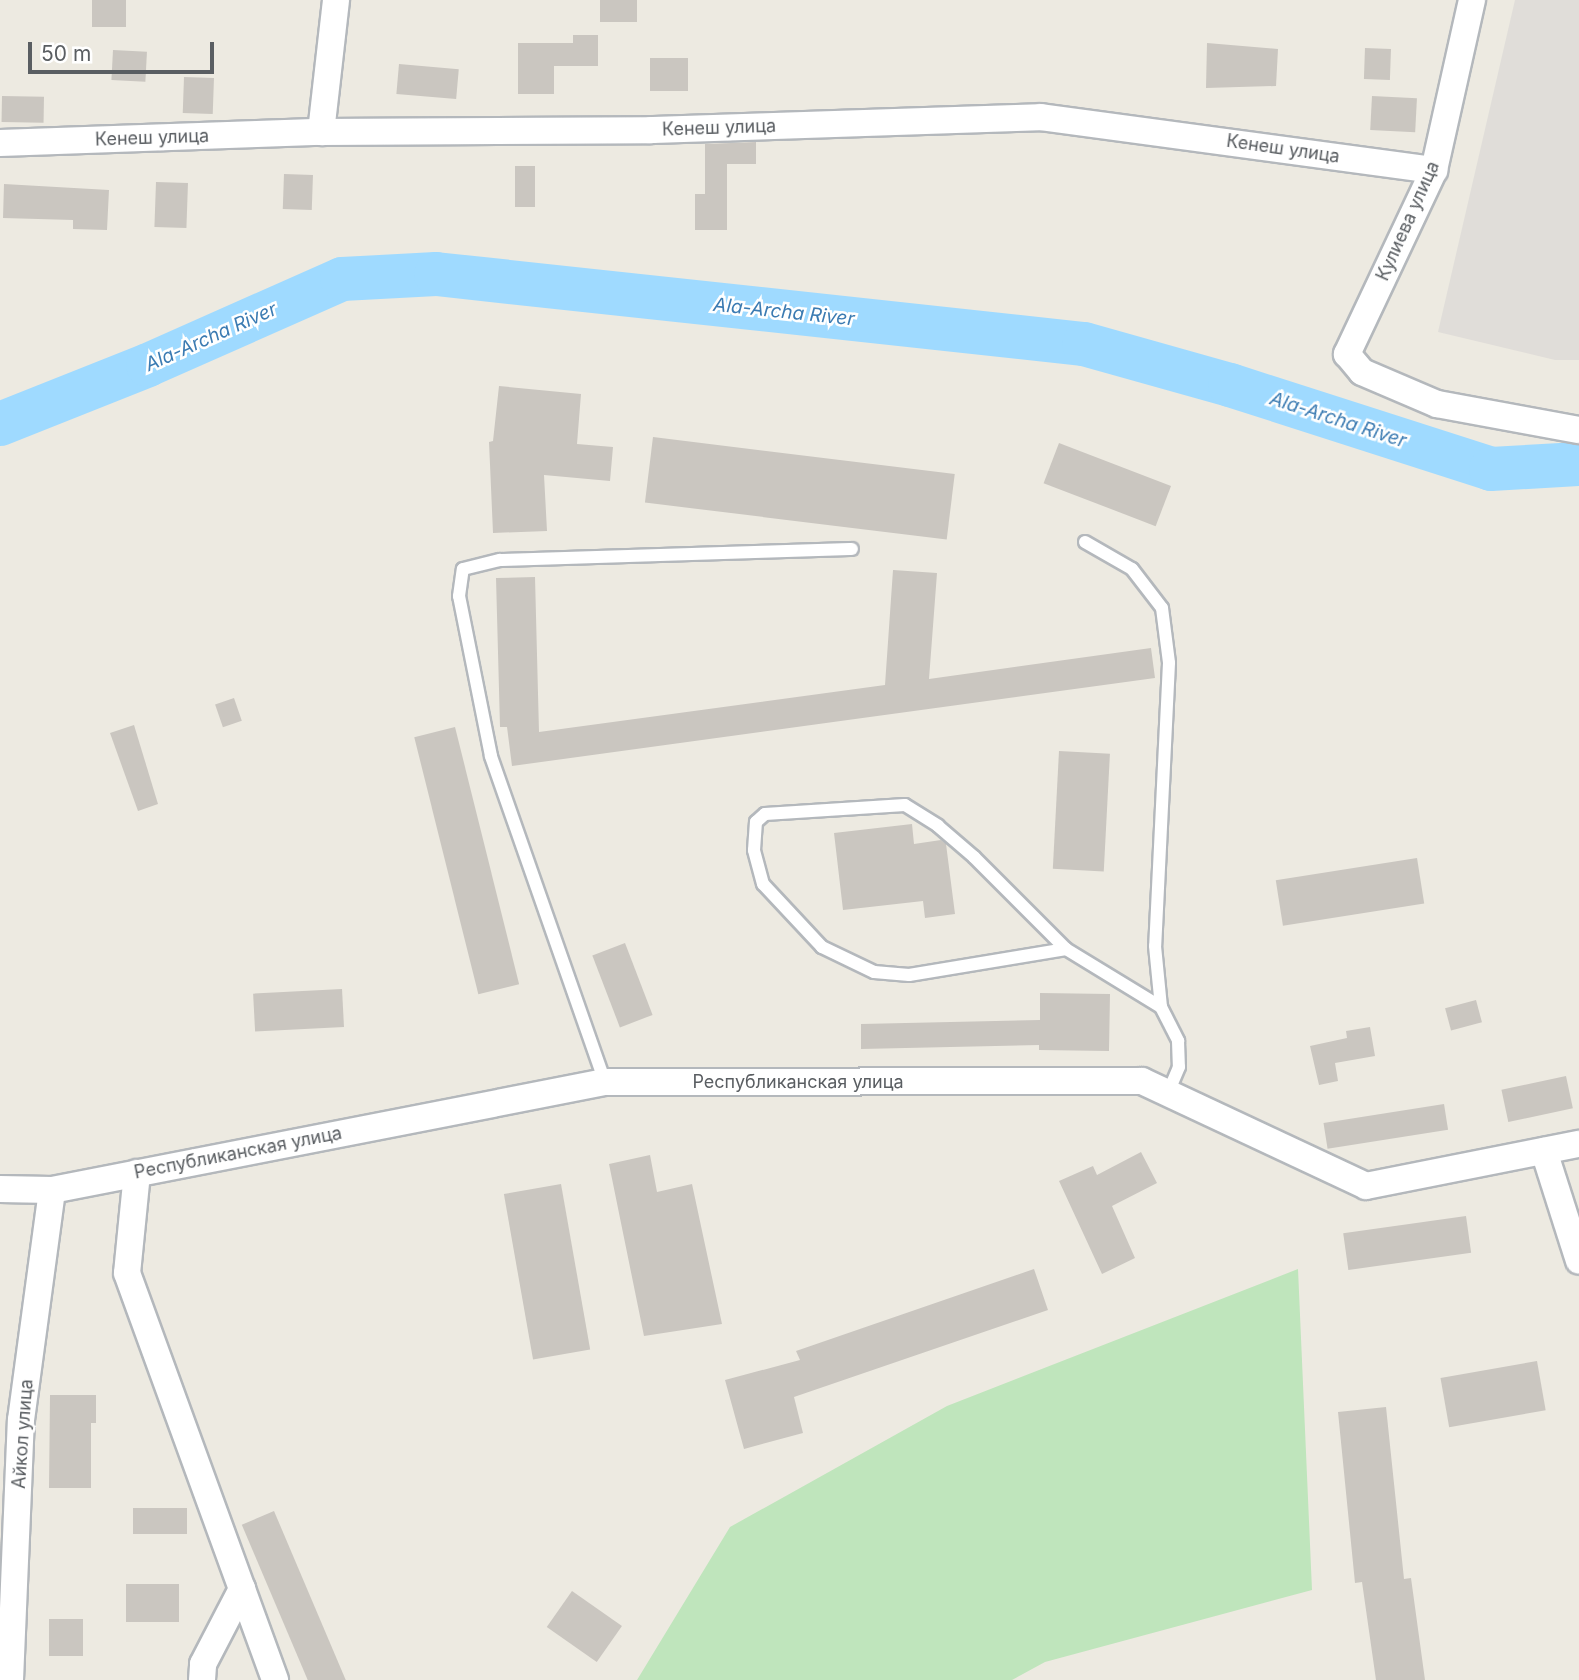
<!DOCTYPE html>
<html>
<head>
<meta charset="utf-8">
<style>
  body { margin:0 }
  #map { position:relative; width:1579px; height:1680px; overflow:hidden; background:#edeae1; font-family:Inter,sans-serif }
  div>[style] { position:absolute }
  .industrial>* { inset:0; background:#e0ddd9 }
  .green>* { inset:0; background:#bfe5bc }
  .river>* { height:44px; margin:-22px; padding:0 22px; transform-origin:22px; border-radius:22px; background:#9fdaff }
  .building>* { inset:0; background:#cac6c0; transform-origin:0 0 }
  .roads { filter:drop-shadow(2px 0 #b4b8bc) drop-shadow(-2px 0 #b4b8bc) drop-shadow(0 2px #b4b8bc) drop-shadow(0 -2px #b4b8bc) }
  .lane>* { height:12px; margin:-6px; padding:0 6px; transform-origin:6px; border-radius:6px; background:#fff }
  .street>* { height:26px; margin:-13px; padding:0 13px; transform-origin:13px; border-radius:13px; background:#fff }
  span { translate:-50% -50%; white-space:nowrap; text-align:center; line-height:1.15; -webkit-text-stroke:5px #fff; paint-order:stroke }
  .street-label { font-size:18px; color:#5a5e62 }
  .water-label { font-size:19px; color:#3b7bb2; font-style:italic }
  .scale { position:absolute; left:28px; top:42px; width:186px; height:32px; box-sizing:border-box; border:4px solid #5a5e62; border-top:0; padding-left:9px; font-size:21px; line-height:24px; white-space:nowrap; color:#5a5e62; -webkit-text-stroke:5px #fff; paint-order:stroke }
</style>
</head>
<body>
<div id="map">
  <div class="industrial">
    <div style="clip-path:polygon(1515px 0,1579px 0,1579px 360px,1555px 360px,1438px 332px)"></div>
  </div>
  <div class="green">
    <div style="clip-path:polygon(1298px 1269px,1312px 1590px,1045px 1662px,1012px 1680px,637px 1680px,730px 1527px,947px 1406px)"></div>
  </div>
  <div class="river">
    <div style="left:0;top:424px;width:159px;rotate:-21.7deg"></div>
    <div style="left:148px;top:365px;width:212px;rotate:-23.9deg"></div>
    <div style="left:342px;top:279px;width:94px;rotate:-3deg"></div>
    <div style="left:436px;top:274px;width:652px;rotate:6.17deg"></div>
    <div style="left:1084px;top:344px;width:152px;rotate:15.7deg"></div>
    <div style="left:1230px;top:385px;width:274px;rotate:17.8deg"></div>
    <div style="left:1491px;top:469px;width:88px;rotate:-3.3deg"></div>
  </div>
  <div class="building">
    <div style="left:92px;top:0;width:34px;height:27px"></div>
    <div style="left:600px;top:0;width:37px;height:22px"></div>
    <div style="clip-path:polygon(573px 35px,598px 35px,598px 66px,554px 66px,554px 94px,518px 94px,518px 43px,573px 43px)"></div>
    <div style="clip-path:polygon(1207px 43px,1278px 49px,1276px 86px,1206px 88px)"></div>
    <div style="left:1365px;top:48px;width:26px;height:31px;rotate:2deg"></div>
    <div style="left:113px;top:50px;width:34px;height:30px;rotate:3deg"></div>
    <div style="left:650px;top:58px;width:38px;height:33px"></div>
    <div style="left:399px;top:64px;width:60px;height:30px;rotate:5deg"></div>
    <div style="left:184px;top:77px;width:30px;height:36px;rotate:2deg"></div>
    <div style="left:2px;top:96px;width:42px;height:26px;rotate:1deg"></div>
    <div style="left:1372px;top:96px;width:45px;height:34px;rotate:3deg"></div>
    <div style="clip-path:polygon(756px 142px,756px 164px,727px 164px,727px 230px,695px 230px,695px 194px,705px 194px,705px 144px)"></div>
    <div style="left:515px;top:166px;width:20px;height:41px"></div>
    <div style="left:284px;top:174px;width:29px;height:35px;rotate:2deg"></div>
    <div style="left:156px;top:182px;width:32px;height:45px;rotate:2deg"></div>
    <div style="clip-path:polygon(4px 184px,109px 190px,107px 230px,73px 229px,73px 220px,3px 218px)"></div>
    <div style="clip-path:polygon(499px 386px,581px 394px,577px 444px,613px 447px,610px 481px,544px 475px,547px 531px,493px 533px,489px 442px,493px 441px)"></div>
    <div style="left:653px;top:437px;width:304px;height:66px;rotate:7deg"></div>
    <div style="left:1059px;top:443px;width:120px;height:43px;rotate:21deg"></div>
    <div style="clip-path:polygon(893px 570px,937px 573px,929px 679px,1151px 648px,1155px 678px,512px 766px,507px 727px,500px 727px,496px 578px,535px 577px,539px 732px,885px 685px)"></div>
    <div style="left:234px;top:698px;width:24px;height:20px;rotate:71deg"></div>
    <div style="clip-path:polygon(134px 725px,158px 804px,138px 811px,110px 733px)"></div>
    <div style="left:455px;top:727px;width:265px;height:42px;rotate:76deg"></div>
    <div style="left:1059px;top:751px;width:51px;height:118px;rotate:3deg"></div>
    <div style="clip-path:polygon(912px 824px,914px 844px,941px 840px,946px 844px,955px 914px,925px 918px,923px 901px,843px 910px,834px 833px)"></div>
    <div style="left:1417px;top:858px;width:46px;height:143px;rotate:81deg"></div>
    <div style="left:625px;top:943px;width:77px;height:35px;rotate:69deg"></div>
    <div style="left:342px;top:989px;width:38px;height:89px;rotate:87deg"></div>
    <div style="clip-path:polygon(1040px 993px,1110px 994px,1109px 1051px,1039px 1050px,1039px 1045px,861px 1049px,861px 1024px,1040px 1020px)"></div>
    <div style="left:1476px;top:1000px;width:23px;height:32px;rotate:75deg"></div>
    <div style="clip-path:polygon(1370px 1027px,1375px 1056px,1335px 1063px,1338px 1081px,1319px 1085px,1310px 1046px,1347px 1038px,1346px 1031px)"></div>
    <div style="left:1566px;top:1076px;width:33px;height:66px;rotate:78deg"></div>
    <div style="left:1444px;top:1104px;width:26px;height:122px;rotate:81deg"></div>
    <div style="clip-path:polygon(1141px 1152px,1157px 1183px,1112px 1206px,1135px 1258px,1102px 1274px,1059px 1181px,1093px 1166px,1097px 1175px)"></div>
    <div style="clip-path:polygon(650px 1155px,657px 1192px,692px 1184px,722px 1324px,644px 1336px,609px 1164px)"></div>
    <div style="left:561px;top:1184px;width:168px;height:58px;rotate:80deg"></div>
    <div style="left:1466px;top:1216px;width:37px;height:124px;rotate:82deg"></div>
    <div style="clip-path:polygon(1034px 1269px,1048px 1310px,794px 1397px,803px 1433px,744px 1449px,725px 1380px,800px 1360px,796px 1351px)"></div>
    <div style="left:1537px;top:1361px;width:50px;height:98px;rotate:80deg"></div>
    <div style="clip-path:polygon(50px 1395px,96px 1395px,96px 1423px,91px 1423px,91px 1488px,49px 1488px)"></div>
    <div style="clip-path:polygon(1386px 1407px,1404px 1579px,1411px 1578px,1425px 1680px,1376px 1680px,1362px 1582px,1355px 1583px,1338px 1412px)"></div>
    <div style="left:133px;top:1508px;width:54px;height:26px"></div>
    <div style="left:274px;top:1511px;width:184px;height:35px;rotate:67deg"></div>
    <div style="left:126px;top:1584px;width:53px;height:38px"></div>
    <div style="left:572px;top:1591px;width:61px;height:44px;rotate:35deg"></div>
    <div style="left:49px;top:1619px;width:34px;height:37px"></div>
  </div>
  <div class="roads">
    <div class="lane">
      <div style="left:1085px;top:542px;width:54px;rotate:29.9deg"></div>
      <div style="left:1132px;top:569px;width:49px;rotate:52.4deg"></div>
      <div style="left:1162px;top:608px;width:55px;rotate:82.7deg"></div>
      <div style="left:1169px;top:663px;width:283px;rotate:92.8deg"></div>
      <div style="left:1155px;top:946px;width:61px;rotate:84.4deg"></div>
      <div style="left:1066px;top:949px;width:159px;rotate:170.6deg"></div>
      <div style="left:909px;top:975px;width:35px;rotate:-175deg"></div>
      <div style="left:874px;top:972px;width:58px;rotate:-154.3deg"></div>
      <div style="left:822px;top:947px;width:86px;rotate:-133.1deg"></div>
      <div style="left:763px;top:884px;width:35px;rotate:-105deg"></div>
      <div style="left:754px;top:850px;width:28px;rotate:-86deg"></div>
      <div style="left:756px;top:822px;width:12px;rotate:-42deg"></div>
      <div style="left:765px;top:814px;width:140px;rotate:-3.7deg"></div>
      <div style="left:905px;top:805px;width:39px;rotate:32deg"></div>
      <div style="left:938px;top:826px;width:48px;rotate:40.7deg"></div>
      <div style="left:974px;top:857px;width:130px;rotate:45deg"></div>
      <div style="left:1066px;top:949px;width:111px;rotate:31.4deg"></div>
      <div style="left:1161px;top:1007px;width:38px;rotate:63deg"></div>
      <div style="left:1178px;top:1041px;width:26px;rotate:88deg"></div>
      <div style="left:1179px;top:1067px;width:28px;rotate:113deg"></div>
      <div style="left:605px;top:1082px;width:345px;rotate:-109.3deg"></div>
      <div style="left:491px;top:756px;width:163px;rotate:-101.3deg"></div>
      <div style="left:459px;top:596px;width:27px;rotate:-82deg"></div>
      <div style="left:463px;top:569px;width:38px;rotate:-14deg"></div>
      <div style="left:500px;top:560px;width:352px;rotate:-1.8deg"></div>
    </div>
    <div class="street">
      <div style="left:1472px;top:0;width:174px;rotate:102.6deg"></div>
      <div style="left:1434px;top:170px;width:204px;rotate:115.3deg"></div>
      <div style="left:1347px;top:354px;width:23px;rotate:50deg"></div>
      <div style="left:1362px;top:372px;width:82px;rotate:23.1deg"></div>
      <div style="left:1437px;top:404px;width:144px;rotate:10.4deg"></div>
      <div style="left:321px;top:132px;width:133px;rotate:-83.5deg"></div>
      <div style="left:0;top:143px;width:321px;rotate:-2deg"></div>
      <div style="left:321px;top:132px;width:330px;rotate:-0.3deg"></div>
      <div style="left:651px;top:130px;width:390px;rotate:-1.9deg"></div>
      <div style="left:1041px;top:117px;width:397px;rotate:7.7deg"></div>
      <div style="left:1544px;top:1151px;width:115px;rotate:72.3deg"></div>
      <div style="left:137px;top:1173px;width:100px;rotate:95.7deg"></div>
      <div style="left:127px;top:1273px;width:433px;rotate:70deg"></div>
      <div style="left:0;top:1189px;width:52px;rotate:1.1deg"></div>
      <div style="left:52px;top:1190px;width:563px;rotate:-11.05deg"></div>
      <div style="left:605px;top:1082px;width:537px;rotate:-0.11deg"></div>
      <div style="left:1142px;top:1081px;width:247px;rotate:25.1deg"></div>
      <div style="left:1366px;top:1186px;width:217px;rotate:-11.2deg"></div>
      <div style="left:10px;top:1680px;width:260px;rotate:-87.6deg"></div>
      <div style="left:21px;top:1420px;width:232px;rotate:-82.3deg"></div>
      <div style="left:202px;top:1680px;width:16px;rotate:-86deg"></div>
      <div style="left:203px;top:1664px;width:85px;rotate:-62.5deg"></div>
    </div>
  </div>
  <div class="street-label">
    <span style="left:719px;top:128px;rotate:-2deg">Кенеш улица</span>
    <span style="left:152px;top:138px;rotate:-2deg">Кенеш улица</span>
    <span style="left:1283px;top:149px;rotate:8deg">Кенеш улица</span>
    <span style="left:1408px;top:221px;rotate:-66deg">Кулиева улица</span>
    <span style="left:798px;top:1082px">Республиканская улица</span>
    <span style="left:238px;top:1153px;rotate:-11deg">Республиканская улица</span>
    <span style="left:23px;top:1434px;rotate:-86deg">Айкол улица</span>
  </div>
  <div class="water-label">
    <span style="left:784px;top:312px;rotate:6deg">Ala-Archa River</span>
    <span style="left:211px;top:337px;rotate:-24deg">Ala-Archa River</span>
    <span style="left:1338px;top:420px;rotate:18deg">Ala-Archa River</span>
  </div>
  <div class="scale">50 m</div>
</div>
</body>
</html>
